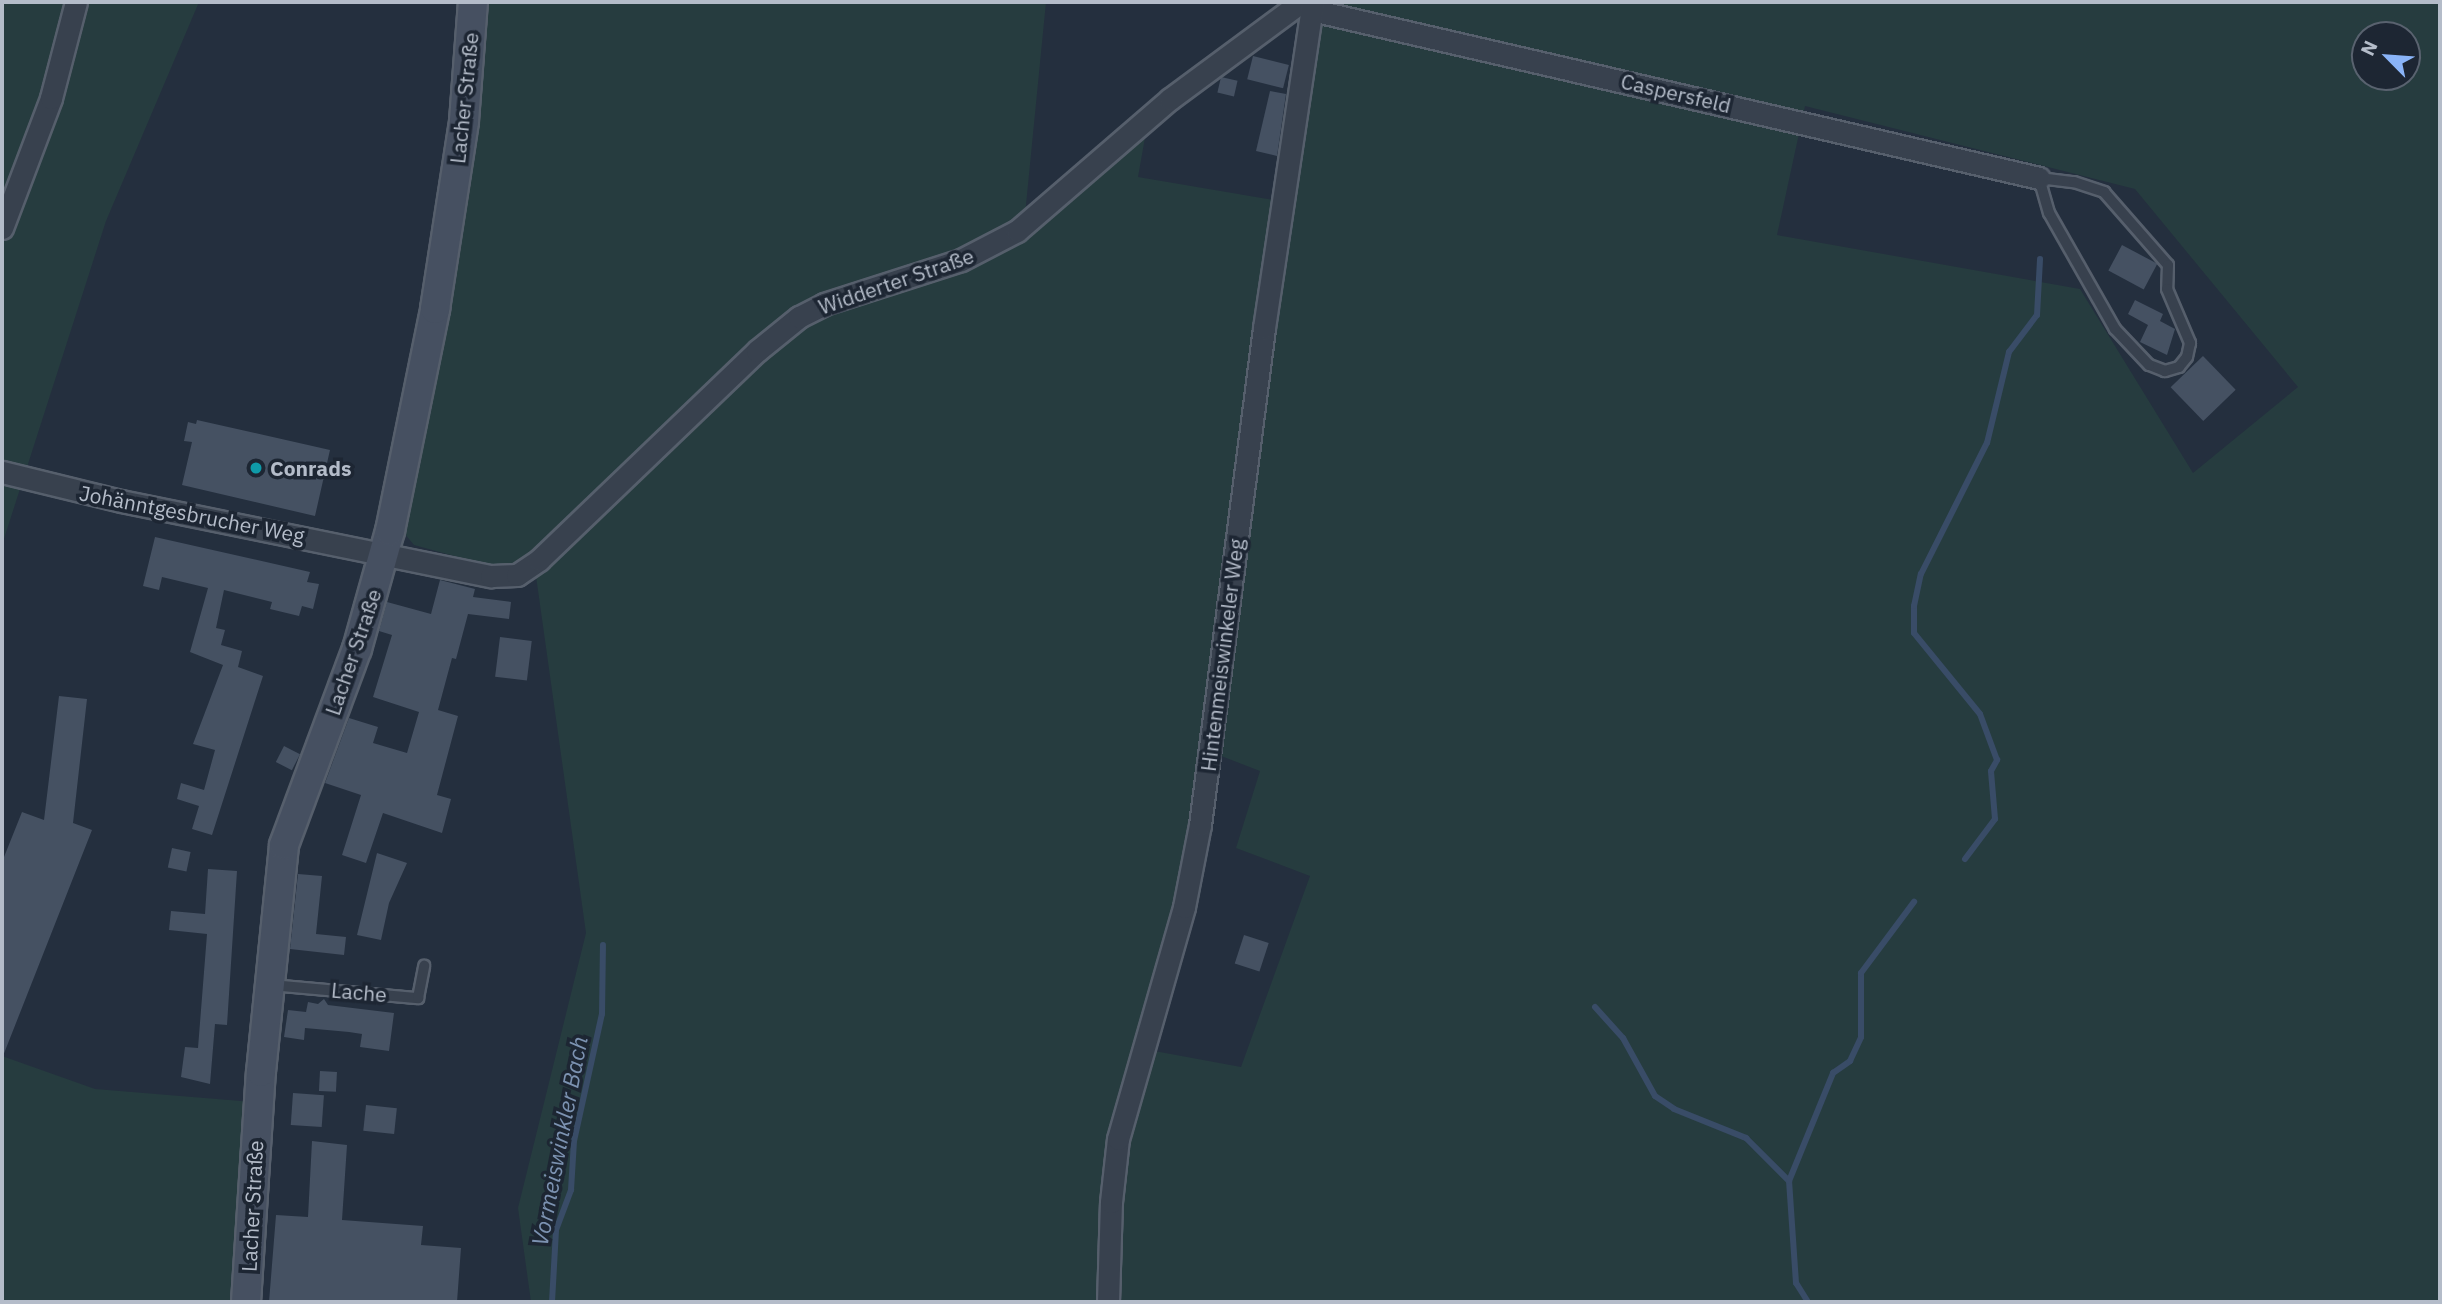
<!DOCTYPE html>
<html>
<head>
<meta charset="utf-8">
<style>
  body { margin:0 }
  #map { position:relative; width:2442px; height:1304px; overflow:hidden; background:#242f3e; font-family:"IBM Plex Sans",sans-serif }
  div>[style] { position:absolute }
  .green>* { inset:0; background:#263c3f }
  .stream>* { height:6px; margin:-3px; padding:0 3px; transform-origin:3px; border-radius:3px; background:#394c67 }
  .building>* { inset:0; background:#455162; transform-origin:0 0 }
  .roads { filter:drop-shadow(2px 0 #565f6c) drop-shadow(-2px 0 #565f6c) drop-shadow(0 2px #565f6c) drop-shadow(0 -2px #565f6c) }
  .lane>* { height:10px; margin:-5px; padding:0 5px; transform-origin:5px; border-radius:5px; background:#38414e }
  .street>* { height:21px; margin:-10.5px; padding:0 10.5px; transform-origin:10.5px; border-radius:10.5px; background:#38414e }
  .secondary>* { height:28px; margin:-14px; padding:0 14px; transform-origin:14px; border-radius:14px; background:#465061 }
  .dots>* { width:19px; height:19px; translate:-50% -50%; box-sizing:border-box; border:4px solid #1d2633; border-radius:50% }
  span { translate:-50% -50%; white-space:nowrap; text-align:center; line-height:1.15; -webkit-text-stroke:7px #1d2633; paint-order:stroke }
  .street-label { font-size:21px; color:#b4bcc9 }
  .poi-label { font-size:21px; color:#b4bcc9; font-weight:700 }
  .left { translate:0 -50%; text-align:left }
  .water-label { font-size:23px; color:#7c92b1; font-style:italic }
  .frame { position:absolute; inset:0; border:4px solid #b4bcc9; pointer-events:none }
  .north { position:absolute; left:2351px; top:21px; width:70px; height:70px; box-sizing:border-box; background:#1d2633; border:2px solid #59626f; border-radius:50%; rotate:295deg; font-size:19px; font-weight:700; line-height:28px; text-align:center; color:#b4bcc9 }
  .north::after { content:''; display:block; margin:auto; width:24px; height:32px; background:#8ab4f8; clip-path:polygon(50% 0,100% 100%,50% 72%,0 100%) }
</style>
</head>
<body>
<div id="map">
  <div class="green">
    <div style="clip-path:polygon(2px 2px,199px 2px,106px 221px,2px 545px)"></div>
    <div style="clip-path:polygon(481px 2px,1046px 2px,1025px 215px,986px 240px,818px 298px,787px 313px,547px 541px,518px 563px,491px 566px,414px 545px,400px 528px)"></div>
    <div style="clip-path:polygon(evenodd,1326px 2px,2440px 2px,2440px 1302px,1117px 1302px,1116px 1201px,1124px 1141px,1149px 1050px,1241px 1067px,1310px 876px,1236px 848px,1260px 771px,1216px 754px,1283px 240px,1326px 2px,2365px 35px,2407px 35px,2407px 77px,2365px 77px,2365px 35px,1326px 2px,1805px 106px,2135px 189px,2298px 387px,2193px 473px,2080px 289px,1777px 235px,1805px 106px)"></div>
    <div style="clip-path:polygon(1146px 132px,1138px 177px,1273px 200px,1191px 841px,1110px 1143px,1100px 1302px,531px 1302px,518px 1208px,586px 933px,536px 576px,779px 340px,811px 320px,975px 263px,1032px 232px)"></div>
    <div style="clip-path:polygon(2px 1056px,95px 1089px,253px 1102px,238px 1302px,2px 1302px)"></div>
  </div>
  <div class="stream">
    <div style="left:1965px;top:859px;width:50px;rotate:-53.1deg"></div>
    <div style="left:1995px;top:819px;width:48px;rotate:-94.8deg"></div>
    <div style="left:1991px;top:771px;width:13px;rotate:-61deg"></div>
    <div style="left:1997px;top:760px;width:49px;rotate:-110.3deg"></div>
    <div style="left:1980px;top:714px;width:104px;rotate:-129.2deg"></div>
    <div style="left:1914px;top:633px;width:27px;rotate:-90deg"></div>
    <div style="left:1914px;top:606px;width:33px;rotate:-78deg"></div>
    <div style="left:1921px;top:574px;width:147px;rotate:-63.3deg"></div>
    <div style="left:1987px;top:443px;width:94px;rotate:-76.4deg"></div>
    <div style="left:2009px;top:352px;width:46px;rotate:-52.9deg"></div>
    <div style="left:2037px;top:315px;width:56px;rotate:-86.9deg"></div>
    <div style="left:1595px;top:1007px;width:42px;rotate:47.9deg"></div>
    <div style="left:1623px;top:1038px;width:66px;rotate:61.1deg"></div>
    <div style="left:1655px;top:1096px;width:23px;rotate:34deg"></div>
    <div style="left:1674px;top:1109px;width:78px;rotate:21.9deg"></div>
    <div style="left:1746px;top:1138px;width:61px;rotate:45deg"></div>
    <div style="left:552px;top:1302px;width:72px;rotate:-86.8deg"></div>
    <div style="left:556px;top:1230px;width:43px;rotate:-69.4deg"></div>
    <div style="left:571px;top:1190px;width:49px;rotate:-86.5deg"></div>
    <div style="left:574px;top:1141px;width:130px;rotate:-77.6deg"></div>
    <div style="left:602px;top:1014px;width:69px;rotate:-89.2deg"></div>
    <div style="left:1808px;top:1302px;width:22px;rotate:-122deg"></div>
    <div style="left:1796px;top:1283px;width:102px;rotate:-93.9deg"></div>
    <div style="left:1789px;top:1181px;width:117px;rotate:-67.8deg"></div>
    <div style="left:1833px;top:1073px;width:21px;rotate:-35deg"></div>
    <div style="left:1850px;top:1061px;width:26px;rotate:-65deg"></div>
    <div style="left:1861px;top:1037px;width:64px;rotate:-90deg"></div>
    <div style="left:1861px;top:973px;width:89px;rotate:-53.3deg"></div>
  </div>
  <div class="building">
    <div style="left:1253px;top:56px;width:37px;height:24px;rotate:14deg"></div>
    <div style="left:1221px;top:77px;width:17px;height:16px;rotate:13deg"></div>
    <div style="clip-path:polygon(1270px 91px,1286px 94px,1277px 156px,1256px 151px)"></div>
    <div style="left:2122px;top:245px;width:40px;height:29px;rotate:28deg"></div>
    <div style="clip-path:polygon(2135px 300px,2163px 314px,2160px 321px,2175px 329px,2167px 355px,2140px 342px,2148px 325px,2128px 314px)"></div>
    <div style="left:2203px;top:356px;width:47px;height:45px;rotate:46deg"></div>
    <div style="clip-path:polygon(197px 420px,330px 450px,315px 516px,182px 485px,192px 442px,184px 441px,188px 422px,196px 424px)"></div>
    <div style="clip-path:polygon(155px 537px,310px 572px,307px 582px,319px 584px,313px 609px,302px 606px,299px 616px,270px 609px,272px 602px,224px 590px,216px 628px,225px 630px,221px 645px,242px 651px,238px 667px,263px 676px,212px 835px,192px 829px,199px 806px,177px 799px,181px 783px,204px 790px,215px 750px,193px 744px,223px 665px,190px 652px,208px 588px,162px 577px,159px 590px,143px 586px)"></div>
    <div style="clip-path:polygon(440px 580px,475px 589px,473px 597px,511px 602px,509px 619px,468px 614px,456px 659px,452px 658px,438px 710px,458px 716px,437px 795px,451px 799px,442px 833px,383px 813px,366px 863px,342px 855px,361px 795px,325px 783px,349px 718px,378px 727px,373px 743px,407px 753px,419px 712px,373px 697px,392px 635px,379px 631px,387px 602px,431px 614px)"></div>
    <div style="left:500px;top:637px;width:32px;height:40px;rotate:7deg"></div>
    <div style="clip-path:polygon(59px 696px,87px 699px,73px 823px,92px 830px,3px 1056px,2px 862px,22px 812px,44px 820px)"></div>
    <div style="left:284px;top:746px;width:18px;height:18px;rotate:27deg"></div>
    <div style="left:172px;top:848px;width:19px;height:20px;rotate:12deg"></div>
    <div style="clip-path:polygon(377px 853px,407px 863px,389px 903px,381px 940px,357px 935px)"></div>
    <div style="clip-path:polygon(208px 869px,237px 871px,227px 1025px,215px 1024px,210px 1084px,181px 1077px,185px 1047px,198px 1048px,207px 934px,169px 930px,171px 911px,205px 914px)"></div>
    <div style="clip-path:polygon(298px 874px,322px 876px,316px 934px,346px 937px,344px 955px,290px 949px)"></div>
    <div style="left:1244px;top:935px;width:26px;height:30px;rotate:18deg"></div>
    <div style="clip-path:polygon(324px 999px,328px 1005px,394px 1013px,389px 1051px,360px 1047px,362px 1034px,349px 1032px,305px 1028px,304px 1040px,284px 1037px,288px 1010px,306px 1012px,308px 1002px,318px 1004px)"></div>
    <div style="left:320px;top:1071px;width:17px;height:20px;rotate:3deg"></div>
    <div style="left:293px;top:1093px;width:31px;height:32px;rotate:4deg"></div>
    <div style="left:366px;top:1105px;width:31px;height:26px;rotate:6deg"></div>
    <div style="clip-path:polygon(312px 1141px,347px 1145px,342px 1220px,423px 1226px,421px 1245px,461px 1248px,457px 1302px,269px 1302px,276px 1215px,308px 1217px)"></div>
  </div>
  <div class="roads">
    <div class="lane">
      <div style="left:2039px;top:178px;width:35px;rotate:7deg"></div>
      <div style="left:2074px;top:182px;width:32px;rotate:18deg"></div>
      <div style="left:2104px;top:192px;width:97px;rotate:48.8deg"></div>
      <div style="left:2168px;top:265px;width:24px;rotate:92deg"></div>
      <div style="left:2167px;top:289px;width:59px;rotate:66.9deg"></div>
      <div style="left:2190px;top:343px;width:14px;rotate:102deg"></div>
      <div style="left:2187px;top:357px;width:13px;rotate:129deg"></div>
      <div style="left:2179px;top:367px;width:15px;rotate:164deg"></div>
      <div style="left:2165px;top:371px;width:17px;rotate:-159deg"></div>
      <div style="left:2149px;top:365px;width:50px;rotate:-133.4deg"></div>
      <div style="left:2115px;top:329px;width:133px;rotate:-119.6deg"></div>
      <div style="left:2049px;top:213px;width:36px;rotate:-106deg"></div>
      <div style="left:271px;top:985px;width:148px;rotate:5.1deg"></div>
      <div style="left:418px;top:998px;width:33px;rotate:-79deg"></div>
    </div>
    <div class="street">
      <div style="left:1312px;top:10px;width:746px;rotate:13.01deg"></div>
      <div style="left:2px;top:228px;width:139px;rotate:-69.3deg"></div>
      <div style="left:51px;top:98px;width:99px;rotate:-75.4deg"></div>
      <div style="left:2px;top:472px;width:122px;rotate:13.7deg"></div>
      <div style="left:121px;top:501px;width:378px;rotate:11.5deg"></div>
      <div style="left:491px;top:576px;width:26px;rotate:-2deg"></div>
      <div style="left:517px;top:575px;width:27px;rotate:-34deg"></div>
      <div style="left:539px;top:560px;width:302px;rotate:-43.8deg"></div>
      <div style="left:757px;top:351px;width:54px;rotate:-39deg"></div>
      <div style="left:799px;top:317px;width:28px;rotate:-27deg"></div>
      <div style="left:824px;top:304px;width:144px;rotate:-17.8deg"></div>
      <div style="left:961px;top:260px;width:63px;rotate:-27.4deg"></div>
      <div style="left:1017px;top:231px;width:202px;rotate:-40.8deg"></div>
      <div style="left:1170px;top:99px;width:163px;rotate:-36.5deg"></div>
      <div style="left:1108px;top:1302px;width:100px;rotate:-88.3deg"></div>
      <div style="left:1111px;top:1202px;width:63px;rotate:-83.7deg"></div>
      <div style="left:1118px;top:1139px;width:241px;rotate:-74.1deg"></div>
      <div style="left:1184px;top:907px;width:84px;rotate:-79deg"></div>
      <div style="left:1200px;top:825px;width:501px;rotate:-82.66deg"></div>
      <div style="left:1264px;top:328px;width:330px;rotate:-81.5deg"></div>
    </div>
    <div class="secondary">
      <div style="left:246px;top:1302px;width:230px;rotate:-86.3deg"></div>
      <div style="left:261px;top:1072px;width:228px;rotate:-84.2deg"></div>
      <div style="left:284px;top:845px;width:209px;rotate:-69.6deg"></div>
      <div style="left:357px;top:649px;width:123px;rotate:-74.4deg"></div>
      <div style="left:390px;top:531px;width:227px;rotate:-78.5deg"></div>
      <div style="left:435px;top:309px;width:190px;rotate:-81.2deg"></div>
      <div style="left:464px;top:121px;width:119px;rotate:-85.7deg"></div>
    </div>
  </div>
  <div class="dots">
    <div style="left:256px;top:468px;background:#0f9aa8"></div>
  </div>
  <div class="street-label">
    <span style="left:1676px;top:93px;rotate:13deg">Caspersfeld</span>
    <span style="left:464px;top:98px;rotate:-84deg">Lacher Straße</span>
    <span style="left:896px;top:281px;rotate:-19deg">Widderter Straße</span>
    <span style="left:192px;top:514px;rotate:11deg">Johänntgesbrucher Weg</span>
    <span style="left:353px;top:652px;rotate:-71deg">Lacher Straße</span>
    <span style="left:1222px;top:655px;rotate:-83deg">Hintenmeiswinkeler Weg</span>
    <span style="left:359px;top:992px;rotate:5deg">Lache</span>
    <span style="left:252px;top:1206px;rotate:-87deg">Lacher Straße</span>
  </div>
  <div class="poi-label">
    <span class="left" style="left:270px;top:468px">Conrads</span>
  </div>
  <div class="water-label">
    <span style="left:559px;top:1141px;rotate:-79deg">Vormeiswinkler Bach</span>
  </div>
  <div class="frame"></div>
  <div class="north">N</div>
</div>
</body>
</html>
